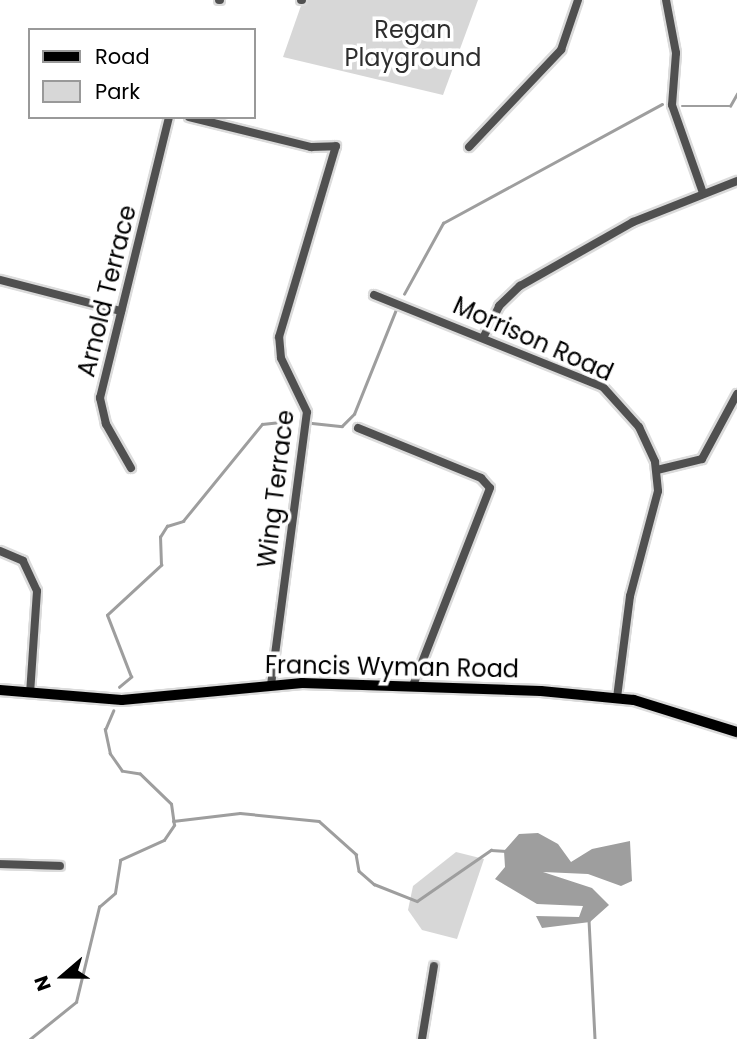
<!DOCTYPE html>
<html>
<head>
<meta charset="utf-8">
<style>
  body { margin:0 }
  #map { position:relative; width:737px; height:1039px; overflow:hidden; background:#fff; font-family:Poppins,sans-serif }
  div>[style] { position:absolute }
  .green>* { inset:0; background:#d7d7d7 }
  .water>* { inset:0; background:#9e9e9e }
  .stream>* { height:2.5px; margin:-1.25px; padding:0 1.25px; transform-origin:1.25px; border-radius:1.25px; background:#9e9e9e }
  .roads { filter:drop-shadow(2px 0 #dbdbdb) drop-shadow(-2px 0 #dbdbdb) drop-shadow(0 2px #dbdbdb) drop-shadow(0 -2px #dbdbdb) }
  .minor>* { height:8px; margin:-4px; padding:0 4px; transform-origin:4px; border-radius:4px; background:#505050 }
  .major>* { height:10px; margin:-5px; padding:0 5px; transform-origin:5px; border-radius:5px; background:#000 }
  span { translate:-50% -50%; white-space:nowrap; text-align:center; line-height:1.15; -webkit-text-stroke:7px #fff; paint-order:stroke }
  .park-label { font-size:24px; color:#2e2e2e }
  .street-label { font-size:24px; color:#000 }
  .legend { position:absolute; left:28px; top:28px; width:228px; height:91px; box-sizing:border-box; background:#fff; border:2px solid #999; margin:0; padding:9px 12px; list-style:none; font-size:21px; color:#000 }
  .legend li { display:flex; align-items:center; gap:14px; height:35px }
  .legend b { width:35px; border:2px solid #999 }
  .north { position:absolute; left:28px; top:941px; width:70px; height:70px; -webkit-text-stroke:5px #fff; paint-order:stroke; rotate:250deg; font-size:19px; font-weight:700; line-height:28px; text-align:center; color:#000 }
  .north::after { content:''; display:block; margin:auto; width:24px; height:32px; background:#000; clip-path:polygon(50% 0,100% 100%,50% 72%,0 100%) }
</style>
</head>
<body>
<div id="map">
  <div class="green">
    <div style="clip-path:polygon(303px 0,478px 0,443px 95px,283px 57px)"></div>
    <div style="clip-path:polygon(456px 852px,484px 859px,457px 939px,422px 930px,408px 910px,413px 886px)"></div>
  </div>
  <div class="water">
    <div style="clip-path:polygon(538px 833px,558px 844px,571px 862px,592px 849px,630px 841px,632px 881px,621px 886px,588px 874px,543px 872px,592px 888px,609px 905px,590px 922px,542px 928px,536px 916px,579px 917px,583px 906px,537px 904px,495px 879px,505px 867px,504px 851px,519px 834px)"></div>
  </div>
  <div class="stream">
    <div style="left:682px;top:106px;width:48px"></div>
    <div style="left:730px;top:106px;width:14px;rotate:-60deg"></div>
    <div style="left:404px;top:294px;width:81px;rotate:-61.2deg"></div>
    <div style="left:443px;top:223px;width:249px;rotate:-28.5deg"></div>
    <div style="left:312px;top:423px;width:30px;rotate:6deg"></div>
    <div style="left:342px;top:426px;width:17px;rotate:-45deg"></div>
    <div style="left:354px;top:414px;width:115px;rotate:-68.1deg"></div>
    <div style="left:119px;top:687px;width:16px;rotate:-40deg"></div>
    <div style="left:131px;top:677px;width:66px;rotate:-111.2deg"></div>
    <div style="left:107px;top:615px;width:74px;rotate:-42.8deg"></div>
    <div style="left:161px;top:565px;width:28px;rotate:-92deg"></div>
    <div style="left:160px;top:537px;width:13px;rotate:-58deg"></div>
    <div style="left:167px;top:526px;width:17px;rotate:-17deg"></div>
    <div style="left:183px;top:521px;width:125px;rotate:-50.8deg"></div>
    <div style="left:262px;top:424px;width:30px;rotate:-6deg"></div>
    <div style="left:173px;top:821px;width:67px;rotate:-6.8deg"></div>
    <div style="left:240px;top:813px;width:79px;rotate:5.8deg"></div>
    <div style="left:319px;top:821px;width:50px;rotate:41.7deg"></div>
    <div style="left:356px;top:854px;width:17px;rotate:80deg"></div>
    <div style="left:359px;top:871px;width:20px;rotate:41deg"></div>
    <div style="left:374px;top:884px;width:46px;rotate:21.6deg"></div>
    <div style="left:417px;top:901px;width:90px;rotate:-34.6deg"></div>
    <div style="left:491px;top:850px;width:15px;rotate:4deg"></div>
    <div style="left:589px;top:920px;width:119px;rotate:87.1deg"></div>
    <div style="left:30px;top:1039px;width:59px;rotate:-38.8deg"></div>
    <div style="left:76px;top:1002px;width:98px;rotate:-76.4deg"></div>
    <div style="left:99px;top:907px;width:21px;rotate:-41deg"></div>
    <div style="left:115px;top:893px;width:33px;rotate:-81deg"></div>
    <div style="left:120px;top:860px;width:48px;rotate:-24.4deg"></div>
    <div style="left:164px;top:840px;width:18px;rotate:-56deg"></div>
    <div style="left:174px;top:825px;width:21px;rotate:-98deg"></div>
    <div style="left:171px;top:804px;width:43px;rotate:-135.9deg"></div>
    <div style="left:140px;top:774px;width:18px;rotate:-171deg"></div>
    <div style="left:122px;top:771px;width:21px;rotate:-125deg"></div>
    <div style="left:110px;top:754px;width:25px;rotate:-102deg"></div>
    <div style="left:105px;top:730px;width:21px;rotate:-67deg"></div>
  </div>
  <div class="roads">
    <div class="minor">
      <div style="left:219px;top:0;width:1px"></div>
      <div style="left:301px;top:0;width:1px"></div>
      <div style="left:666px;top:0;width:54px;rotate:79.3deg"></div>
      <div style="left:676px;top:53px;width:52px;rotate:94.4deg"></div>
      <div style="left:672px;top:105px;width:93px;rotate:70.6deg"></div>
      <div style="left:189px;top:117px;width:126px;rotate:13.8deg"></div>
      <div style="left:311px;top:147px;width:25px;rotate:-2deg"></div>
      <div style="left:469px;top:147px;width:134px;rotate:-46.5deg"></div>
      <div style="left:561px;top:50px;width:53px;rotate:-71.2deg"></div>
      <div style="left:0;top:280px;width:125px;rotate:14.4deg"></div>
      <div style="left:374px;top:295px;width:247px;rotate:21.9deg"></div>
      <div style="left:603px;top:387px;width:54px;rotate:48deg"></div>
      <div style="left:639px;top:427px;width:38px;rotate:65deg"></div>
      <div style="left:655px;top:462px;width:29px;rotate:84deg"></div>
      <div style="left:658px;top:491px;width:109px;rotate:104.9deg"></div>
      <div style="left:630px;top:596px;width:102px;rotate:97.3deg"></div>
      <div style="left:484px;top:336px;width:34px;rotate:-63deg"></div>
      <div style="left:499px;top:306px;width:29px;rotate:-44deg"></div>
      <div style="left:520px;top:286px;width:130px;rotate:-29.5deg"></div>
      <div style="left:633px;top:222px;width:112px;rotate:-21.5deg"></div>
      <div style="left:358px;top:428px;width:133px;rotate:22.1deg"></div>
      <div style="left:481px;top:478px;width:13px;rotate:48deg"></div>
      <div style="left:490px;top:488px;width:212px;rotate:111.3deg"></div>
      <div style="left:131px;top:468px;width:51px;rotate:-119.6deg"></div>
      <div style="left:106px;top:424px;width:27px;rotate:-103deg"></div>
      <div style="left:100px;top:398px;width:289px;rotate:-76.2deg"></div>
      <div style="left:657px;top:470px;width:46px;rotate:-13.7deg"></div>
      <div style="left:702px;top:459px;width:74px;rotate:-61.7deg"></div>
      <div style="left:0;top:551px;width:25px;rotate:23deg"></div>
      <div style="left:23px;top:561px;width:33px;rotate:65deg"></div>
      <div style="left:37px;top:591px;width:102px;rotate:93.9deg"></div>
      <div style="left:271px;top:685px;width:275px;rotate:-82.5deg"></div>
      <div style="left:307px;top:412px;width:60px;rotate:-115.7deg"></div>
      <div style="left:281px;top:358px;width:21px;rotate:-95deg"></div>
      <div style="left:279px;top:337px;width:199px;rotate:-73.4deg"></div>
      <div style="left:0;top:864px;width:60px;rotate:1.9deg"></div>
      <div style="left:422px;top:1039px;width:74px;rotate:-80.7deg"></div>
    </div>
    <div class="major">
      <div style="left:0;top:690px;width:122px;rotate:4.7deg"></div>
      <div style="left:122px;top:700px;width:181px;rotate:-5.4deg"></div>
      <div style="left:302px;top:683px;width:239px;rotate:1.9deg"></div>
      <div style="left:541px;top:691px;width:93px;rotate:5.5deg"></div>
      <div style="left:634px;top:700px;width:108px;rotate:17.3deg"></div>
    </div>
  </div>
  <div class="park-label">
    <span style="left:413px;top:44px">Regan<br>Playground</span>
  </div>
  <div class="street-label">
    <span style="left:107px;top:291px;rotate:-76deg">Arnold Terrace</span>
    <span style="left:533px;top:339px;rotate:24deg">Morrison Road</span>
    <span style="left:276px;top:489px;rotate:-83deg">Wing Terrace</span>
    <span style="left:392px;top:667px;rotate:1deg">Francis Wyman Road</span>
  </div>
  <ul class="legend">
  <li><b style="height:9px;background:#000"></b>Road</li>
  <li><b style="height:19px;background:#d7d7d7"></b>Park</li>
  </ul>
  <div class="north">N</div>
</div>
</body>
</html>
